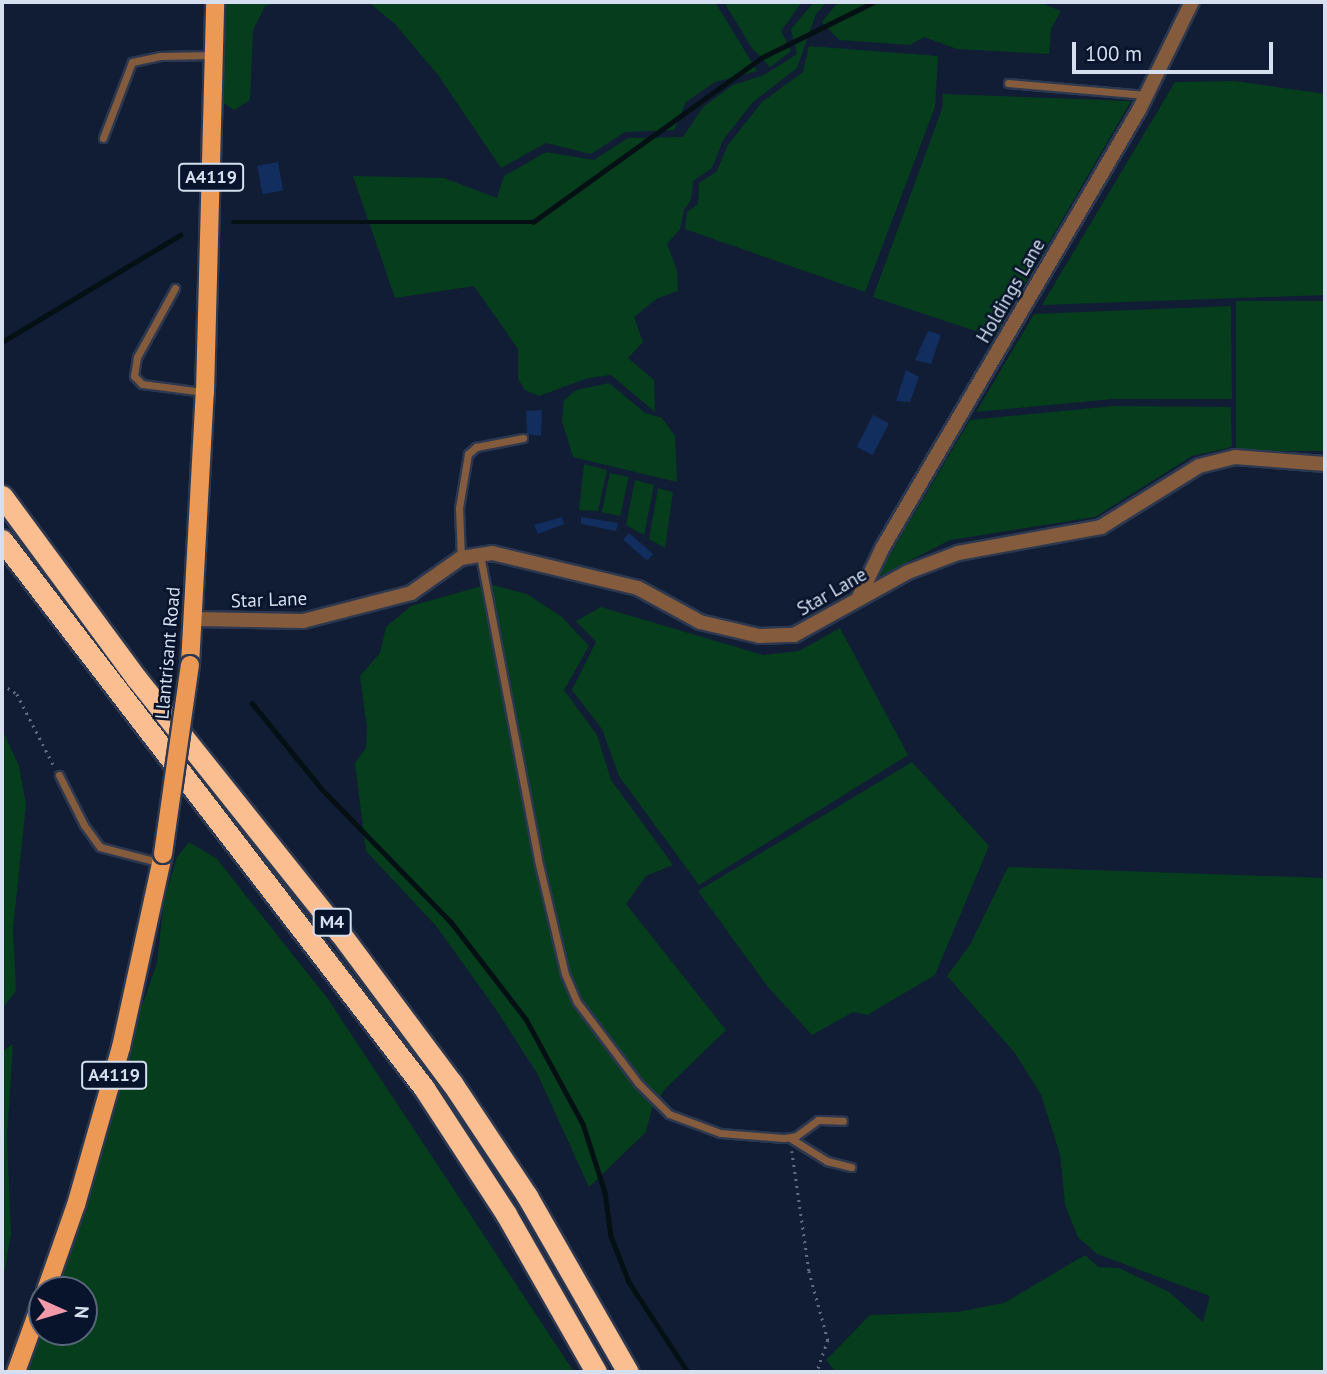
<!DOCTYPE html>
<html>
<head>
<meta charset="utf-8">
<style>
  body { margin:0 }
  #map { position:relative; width:1327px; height:1374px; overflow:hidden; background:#101d35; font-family:"PT Sans",sans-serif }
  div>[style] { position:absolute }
  .green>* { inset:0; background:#063d1c; transform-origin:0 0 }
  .stream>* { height:4.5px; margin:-2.25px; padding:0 2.25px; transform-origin:2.25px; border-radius:2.25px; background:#051014 }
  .building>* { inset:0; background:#122e5e; transform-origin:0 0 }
  .path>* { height:2.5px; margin-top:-1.25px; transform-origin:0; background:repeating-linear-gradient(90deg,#616d81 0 2px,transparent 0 7px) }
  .roads { filter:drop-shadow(2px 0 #2c384f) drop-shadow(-2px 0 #2c384f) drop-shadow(0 2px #2c384f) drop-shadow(0 -2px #2c384f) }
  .service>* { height:7px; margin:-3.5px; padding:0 3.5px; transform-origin:3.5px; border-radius:3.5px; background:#845c3d }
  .minor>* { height:14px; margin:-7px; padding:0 7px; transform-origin:7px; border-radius:7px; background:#845c3d }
  .primary>* { height:18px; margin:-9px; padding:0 9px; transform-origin:9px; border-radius:9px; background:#ed9956 }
  .motorway>* { height:21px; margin:-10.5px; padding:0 10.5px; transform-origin:10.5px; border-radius:10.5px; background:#fbbe91 }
  .bridges { filter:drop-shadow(2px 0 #2c384f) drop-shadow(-2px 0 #2c384f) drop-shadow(0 2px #2c384f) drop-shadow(0 -2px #2c384f) }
  .primary-bridge>* { height:18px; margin:-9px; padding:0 9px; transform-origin:9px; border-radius:9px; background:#ed9956 }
  span { translate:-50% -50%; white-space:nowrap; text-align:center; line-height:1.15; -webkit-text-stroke:5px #07142b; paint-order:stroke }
  .shield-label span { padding:2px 5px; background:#07142b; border:2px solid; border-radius:5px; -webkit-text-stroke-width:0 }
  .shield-label { font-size:18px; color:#d5dfef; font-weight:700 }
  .street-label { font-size:19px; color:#d5dfef }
  .frame { position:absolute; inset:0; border:4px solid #d5dfef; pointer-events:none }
  .north { position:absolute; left:28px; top:1276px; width:70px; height:70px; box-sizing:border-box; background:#07142b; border:2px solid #596579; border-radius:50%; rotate:94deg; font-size:19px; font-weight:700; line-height:28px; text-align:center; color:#d5dfef }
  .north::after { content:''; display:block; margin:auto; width:24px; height:32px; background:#f39aaa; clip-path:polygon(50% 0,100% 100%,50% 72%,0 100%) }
  .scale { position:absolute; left:1072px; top:42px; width:201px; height:32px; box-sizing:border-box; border:4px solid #d5dfef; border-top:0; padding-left:9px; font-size:21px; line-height:24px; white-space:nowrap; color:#d5dfef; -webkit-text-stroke:5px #07142b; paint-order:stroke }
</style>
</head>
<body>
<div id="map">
  <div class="green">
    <div style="clip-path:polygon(224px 2px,280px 2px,265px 6px,253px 30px,250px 100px,234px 110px,222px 102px)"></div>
    <div style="clip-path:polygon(368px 2px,715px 2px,757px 71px,715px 82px,686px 102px,674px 130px,625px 132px,591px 154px,546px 143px,501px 168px,438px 75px,394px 23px)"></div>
    <div style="clip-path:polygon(724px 2px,802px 2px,781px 31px,791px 51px,770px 67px,752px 48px)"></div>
    <div style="clip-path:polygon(814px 2px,827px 2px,816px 14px,797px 68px,753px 102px,723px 140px,712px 168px,693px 181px,691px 200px,684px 210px,680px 229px,667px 244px,677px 270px,678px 291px,656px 299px,634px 317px,643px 342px,628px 358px,654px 380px,655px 412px,611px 375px,588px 378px,539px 396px,525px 390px,518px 379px,518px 349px,474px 286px,395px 298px,353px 176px,444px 178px,497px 198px,504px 176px,546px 152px,594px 160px,628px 138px,683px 137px,703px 107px,733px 85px,764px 75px,797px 54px,791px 29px)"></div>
    <div style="clip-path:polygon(838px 2px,1039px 2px,1061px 11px,1051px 29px,1049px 54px,957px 49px,924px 37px,910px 45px,839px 40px,822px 22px)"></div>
    <div style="clip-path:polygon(809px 46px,938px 56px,935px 107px,865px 292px,685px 229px,687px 212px,698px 204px,699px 183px,717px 171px,728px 145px,762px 102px,803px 72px)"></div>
    <div style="clip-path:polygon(1235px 81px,1325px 94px,1325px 295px,1042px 305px,1175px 82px)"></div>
    <div style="clip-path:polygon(943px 94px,1131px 101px,994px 337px,873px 297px,942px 109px)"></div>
    <div style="left:1325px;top:301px;width:150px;height:89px;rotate:90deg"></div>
    <div style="clip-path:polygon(1231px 306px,1232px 399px,1113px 399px,976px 412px,1034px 314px)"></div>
    <div style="clip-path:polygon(609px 383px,645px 413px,662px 418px,675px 436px,677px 482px,573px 457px,562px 421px,564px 400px,576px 390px)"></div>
    <div style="clip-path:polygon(1113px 406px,1231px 407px,1232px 447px,1192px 456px,1095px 517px,950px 540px,876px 578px,970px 420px)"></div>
    <div style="clip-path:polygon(584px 464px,607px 470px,598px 511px,579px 510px)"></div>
    <div style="left:610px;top:473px;width:19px;height:40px;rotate:12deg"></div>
    <div style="clip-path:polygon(635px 480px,654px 485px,644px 535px,626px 525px)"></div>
    <div style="clip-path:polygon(658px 488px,673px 492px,665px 548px,649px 539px)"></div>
    <div style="clip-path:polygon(489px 584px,527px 594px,562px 617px,589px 646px,564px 690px,597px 735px,611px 780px,673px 865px,646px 876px,626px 904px,726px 1030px,665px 1089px,652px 1108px,646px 1132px,589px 1187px,537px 1073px,495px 1008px,437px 927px,366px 851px,355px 763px,366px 748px,367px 728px,360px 676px,380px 653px,386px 627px,411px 606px)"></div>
    <div style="clip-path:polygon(601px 607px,763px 655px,799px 651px,840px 628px,908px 755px,699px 885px,619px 776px,602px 729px,572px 690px,596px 642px,576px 621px)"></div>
    <div style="clip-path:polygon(2px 729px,19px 766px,26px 804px,13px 929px,16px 991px,2px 1009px)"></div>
    <div style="clip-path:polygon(912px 762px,989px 846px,935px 975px,867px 1015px,853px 1012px,812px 1035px,768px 987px,698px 891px)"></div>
    <div style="clip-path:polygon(189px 842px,217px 859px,328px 999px,574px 1372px,27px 1372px,42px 1327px,42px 1332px,84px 1332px,84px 1290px,54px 1290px,100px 1158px,134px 1028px,157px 963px,164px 900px,177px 857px)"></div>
    <div style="clip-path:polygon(1008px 867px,1325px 878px,1325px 1372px,836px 1372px,826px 1360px,870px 1315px,957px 1312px,1004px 1303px,1085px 1255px,1098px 1267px,1119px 1268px,1169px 1292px,1203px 1322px,1210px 1296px,1097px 1254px,1078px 1237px,1065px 1205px,1060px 1154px,1041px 1095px,1015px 1053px,947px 976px,970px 945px)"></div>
    <div style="clip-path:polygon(13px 1044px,7px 1137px,11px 1234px,2px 1286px,2px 1051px)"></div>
  </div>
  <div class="stream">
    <div style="left:233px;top:222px;width:300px"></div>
    <div style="left:533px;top:222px;width:281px;rotate:-35.7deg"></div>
    <div style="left:761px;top:58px;width:126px;rotate:-26.4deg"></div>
    <div style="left:2px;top:342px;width:208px;rotate:-31deg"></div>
    <div style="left:252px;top:703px;width:109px;rotate:50.9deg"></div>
    <div style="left:321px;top:788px;width:187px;rotate:45.9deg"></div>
    <div style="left:451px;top:922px;width:123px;rotate:52.3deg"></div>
    <div style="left:526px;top:1019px;width:119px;rotate:61.5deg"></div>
    <div style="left:583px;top:1124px;width:71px;rotate:72.1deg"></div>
    <div style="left:605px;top:1192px;width:44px;rotate:82.2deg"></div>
    <div style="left:611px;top:1236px;width:49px;rotate:68.6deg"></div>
    <div style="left:629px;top:1282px;width:108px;rotate:56.8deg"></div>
  </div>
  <div class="building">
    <div style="left:278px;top:162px;width:29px;height:21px;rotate:80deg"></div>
    <div style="clip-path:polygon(928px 331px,941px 335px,931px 364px,915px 360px)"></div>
    <div style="clip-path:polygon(906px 370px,919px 377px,910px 402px,896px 401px)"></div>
    <div style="clip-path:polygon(542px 410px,541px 436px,527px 434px,526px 411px)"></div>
    <div style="left:873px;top:415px;width:18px;height:36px;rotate:27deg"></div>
    <div style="clip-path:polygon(562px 517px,564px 524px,538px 534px,534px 525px)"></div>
    <div style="clip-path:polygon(581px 517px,618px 523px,616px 531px,581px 524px)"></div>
    <div style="left:629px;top:533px;width:32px;height:9px;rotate:41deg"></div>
  </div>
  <div class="path">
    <div style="left:2px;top:684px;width:18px;rotate:34deg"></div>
    <div style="left:17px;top:694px;width:81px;rotate:62.8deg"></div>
    <div style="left:792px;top:1151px;width:121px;rotate:81.9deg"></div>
    <div style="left:809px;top:1271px;width:72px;rotate:74.6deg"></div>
    <div style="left:828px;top:1340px;width:34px;rotate:109deg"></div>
  </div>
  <div class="roads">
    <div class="service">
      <div style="left:1008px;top:83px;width:138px;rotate:5deg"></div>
      <div style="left:103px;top:138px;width:81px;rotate:-69.1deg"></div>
      <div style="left:132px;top:62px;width:29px;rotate:-12deg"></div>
      <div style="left:160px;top:56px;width:53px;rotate:-1.1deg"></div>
      <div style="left:175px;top:288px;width:79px;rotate:118.8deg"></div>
      <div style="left:137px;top:357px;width:19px;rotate:99deg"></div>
      <div style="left:134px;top:376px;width:11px;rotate:45deg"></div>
      <div style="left:142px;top:384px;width:63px;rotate:7.4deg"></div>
      <div style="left:480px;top:555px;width:310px;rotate:79.2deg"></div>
      <div style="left:538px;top:860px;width:117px;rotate:76.7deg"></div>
      <div style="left:565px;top:974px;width:30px;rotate:67deg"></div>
      <div style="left:577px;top:1002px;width:101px;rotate:53deg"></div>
      <div style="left:638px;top:1083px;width:44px;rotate:45deg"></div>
      <div style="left:669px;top:1114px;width:54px;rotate:20.4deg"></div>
      <div style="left:720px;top:1133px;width:64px;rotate:4.5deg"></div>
      <div style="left:784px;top:1138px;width:12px;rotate:-9deg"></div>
      <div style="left:796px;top:1136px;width:27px;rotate:-36deg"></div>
      <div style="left:818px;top:1120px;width:25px;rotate:2deg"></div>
      <div style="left:461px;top:558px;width:50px;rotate:-92.3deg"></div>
      <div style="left:459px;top:508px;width:55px;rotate:-80.5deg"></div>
      <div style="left:468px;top:454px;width:11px;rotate:-41deg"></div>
      <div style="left:476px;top:447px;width:48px;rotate:-10.8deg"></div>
      <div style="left:59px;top:775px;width:56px;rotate:63.4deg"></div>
      <div style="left:84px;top:825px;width:27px;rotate:54deg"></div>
      <div style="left:100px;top:847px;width:64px;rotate:14.5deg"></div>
      <div style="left:790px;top:1138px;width:44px;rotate:31.9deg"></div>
      <div style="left:827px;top:1161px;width:25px;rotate:14deg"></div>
    </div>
    <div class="minor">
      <div style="left:859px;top:597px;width:55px;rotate:-64.4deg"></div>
      <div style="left:883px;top:547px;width:506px;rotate:-59.64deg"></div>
      <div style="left:1139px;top:110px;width:120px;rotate:-63.9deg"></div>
      <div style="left:194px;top:619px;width:109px;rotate:1.1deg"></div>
      <div style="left:303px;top:621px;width:112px;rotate:-14.5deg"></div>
      <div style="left:411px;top:593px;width:61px;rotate:-35deg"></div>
      <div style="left:461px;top:558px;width:31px;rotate:-9deg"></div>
      <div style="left:492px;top:553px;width:150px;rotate:13.5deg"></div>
      <div style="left:638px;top:588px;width:71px;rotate:28.7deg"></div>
      <div style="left:700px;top:622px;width:61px;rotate:13.3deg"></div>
      <div style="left:759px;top:636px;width:35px;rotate:-2deg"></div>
      <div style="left:794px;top:635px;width:130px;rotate:-28.9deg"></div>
      <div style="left:908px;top:572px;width:53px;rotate:-20.8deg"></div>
      <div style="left:958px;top:553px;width:145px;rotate:-10.3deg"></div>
      <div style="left:1101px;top:527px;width:115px;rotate:-31.9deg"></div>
      <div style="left:1199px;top:466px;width:37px;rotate:-14deg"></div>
      <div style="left:1235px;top:457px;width:90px;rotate:4.4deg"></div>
    </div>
    <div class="primary">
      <div style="left:190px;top:665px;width:273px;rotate:-86.9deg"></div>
      <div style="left:205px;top:392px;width:390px;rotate:-88.5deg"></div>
      <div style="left:46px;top:1290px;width:90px;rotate:-70.6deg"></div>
      <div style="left:76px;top:1205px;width:164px;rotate:-74.1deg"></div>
      <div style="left:121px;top:1047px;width:198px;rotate:-77.7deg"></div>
      <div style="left:16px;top:1372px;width:77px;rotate:-70.1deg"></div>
    </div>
    <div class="motorway">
      <div style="left:2px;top:496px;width:227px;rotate:53.6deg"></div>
      <div style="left:137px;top:679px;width:325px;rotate:51.4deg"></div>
      <div style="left:340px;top:933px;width:187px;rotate:53.3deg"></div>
      <div style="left:452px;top:1083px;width:136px;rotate:56.4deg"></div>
      <div style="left:527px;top:1196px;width:203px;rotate:60.2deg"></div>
      <div style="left:2px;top:540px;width:692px;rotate:52.4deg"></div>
      <div style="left:424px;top:1088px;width:150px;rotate:56.9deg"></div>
      <div style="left:506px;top:1214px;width:182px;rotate:60.3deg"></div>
    </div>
  </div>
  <div class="bridges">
    <div class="primary-bridge">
      <div style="left:163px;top:854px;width:191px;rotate:-81.9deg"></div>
    </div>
  </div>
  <div class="shield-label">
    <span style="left:211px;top:177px">A4119</span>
    <span style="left:332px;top:922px">M4</span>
    <span style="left:114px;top:1075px">A4119</span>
  </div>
  <div class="street-label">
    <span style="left:1011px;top:291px;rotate:-60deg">Holdings Lane</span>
    <span style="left:832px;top:592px;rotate:-30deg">Star Lane</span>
    <span style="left:269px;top:600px;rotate:-2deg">Star Lane</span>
    <span style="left:168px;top:653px;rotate:-85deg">Llantrisant Road</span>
  </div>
  <div class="frame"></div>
  <div class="north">N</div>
  <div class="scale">100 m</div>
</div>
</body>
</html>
